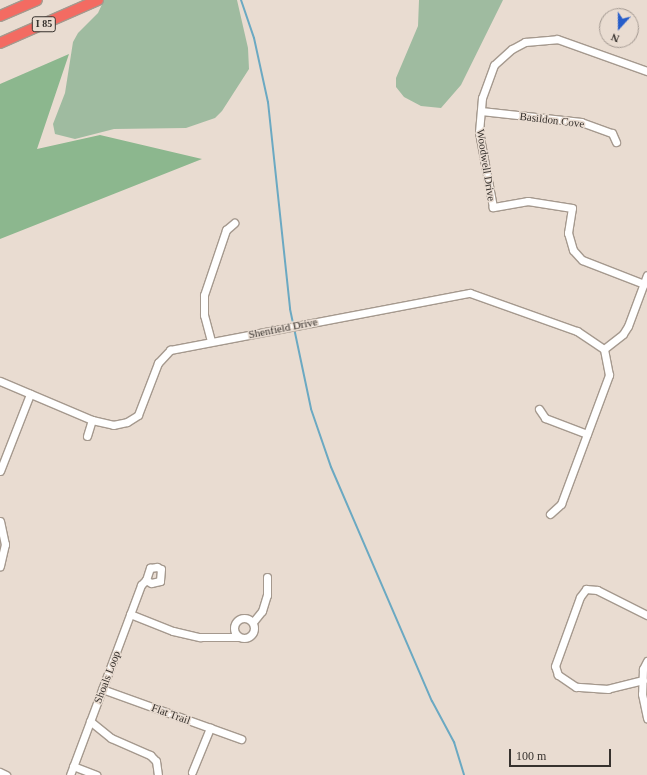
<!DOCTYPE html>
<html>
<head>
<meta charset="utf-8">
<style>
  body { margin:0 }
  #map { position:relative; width:647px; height:775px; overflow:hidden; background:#e9dcd1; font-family:Georgia,serif }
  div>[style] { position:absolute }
  .green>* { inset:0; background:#9fbba0 }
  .forest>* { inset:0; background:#8cb78e }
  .stream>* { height:2px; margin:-1px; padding:0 1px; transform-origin:1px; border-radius:1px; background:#6ba9c2 }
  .roads { filter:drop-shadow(1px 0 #a5998e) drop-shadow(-1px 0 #a5998e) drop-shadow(0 1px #a5998e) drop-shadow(0 -1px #a5998e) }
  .minor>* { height:7px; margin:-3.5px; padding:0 3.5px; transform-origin:3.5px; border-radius:3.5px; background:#fff }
  .minor>.ring { margin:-3.5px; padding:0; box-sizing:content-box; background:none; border:7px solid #fff; border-radius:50% }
  .highway>* { height:10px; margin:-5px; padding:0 5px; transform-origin:5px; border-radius:5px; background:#f36b62 }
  span { translate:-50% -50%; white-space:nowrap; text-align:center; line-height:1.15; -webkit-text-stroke:3px #e9dcd1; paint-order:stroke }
  .shield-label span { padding:1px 3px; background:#e9dcd1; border:1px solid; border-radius:3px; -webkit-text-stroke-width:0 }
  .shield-label { font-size:10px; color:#37322e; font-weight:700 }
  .street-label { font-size:11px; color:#37322e }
  .north { position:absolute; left:599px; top:8px; width:40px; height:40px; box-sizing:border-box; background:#e9dcd1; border:1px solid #a29890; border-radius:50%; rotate:201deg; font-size:11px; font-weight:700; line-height:16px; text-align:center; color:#37322e }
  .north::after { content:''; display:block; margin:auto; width:14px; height:18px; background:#265dca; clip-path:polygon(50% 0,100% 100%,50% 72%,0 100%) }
  .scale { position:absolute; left:509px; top:749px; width:102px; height:18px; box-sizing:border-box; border:2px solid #37322e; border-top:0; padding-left:5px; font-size:12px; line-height:14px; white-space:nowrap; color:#37322e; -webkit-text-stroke:3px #e9dcd1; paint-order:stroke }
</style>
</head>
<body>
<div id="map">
  <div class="green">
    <div style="clip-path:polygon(104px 0,237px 0,248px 48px,249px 69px,222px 111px,215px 118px,186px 128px,114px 129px,75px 139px,55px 134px,53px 124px,65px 93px,73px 42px,78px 33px,98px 13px)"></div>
    <div style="clip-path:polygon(419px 0,503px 0,461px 85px,441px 108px,421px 106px,404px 97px,396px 87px,396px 78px,418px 26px)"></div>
  </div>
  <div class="forest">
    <div style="clip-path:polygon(69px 54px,37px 149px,100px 135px,202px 159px,0 239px,0 84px)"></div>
  </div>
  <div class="stream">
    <div style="left:241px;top:0;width:40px;rotate:71.1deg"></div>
    <div style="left:254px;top:38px;width:66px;rotate:77.7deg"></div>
    <div style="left:268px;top:102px;width:208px;rotate:83.9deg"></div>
    <div style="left:290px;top:309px;width:102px;rotate:78.1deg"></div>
    <div style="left:311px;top:409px;width:61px;rotate:71deg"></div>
    <div style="left:331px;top:467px;width:255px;rotate:66.7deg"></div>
    <div style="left:432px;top:701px;width:47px;rotate:61.8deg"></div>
    <div style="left:454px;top:742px;width:34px;rotate:73deg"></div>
  </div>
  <div class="roads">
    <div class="minor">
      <div style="left:481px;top:111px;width:101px;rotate:6.3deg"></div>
      <div style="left:581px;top:122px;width:33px;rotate:20deg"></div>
      <div style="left:612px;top:133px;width:10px;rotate:66deg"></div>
      <div style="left:644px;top:284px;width:66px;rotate:-158.8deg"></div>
      <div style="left:582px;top:260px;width:13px;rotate:-132deg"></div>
      <div style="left:573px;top:250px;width:18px;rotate:-106deg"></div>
      <div style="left:568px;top:233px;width:25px;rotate:-81deg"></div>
      <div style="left:572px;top:208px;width:45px;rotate:-171deg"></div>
      <div style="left:528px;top:201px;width:36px;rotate:170deg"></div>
      <div style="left:493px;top:207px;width:76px;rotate:-100.6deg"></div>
      <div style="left:479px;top:132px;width:34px;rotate:-85deg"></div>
      <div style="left:482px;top:98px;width:35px;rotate:-70deg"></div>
      <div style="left:494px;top:65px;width:24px;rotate:-42deg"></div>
      <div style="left:512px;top:49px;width:15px;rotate:-28deg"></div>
      <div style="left:525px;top:42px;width:32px;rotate:-5deg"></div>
      <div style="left:557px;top:39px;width:96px;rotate:19.6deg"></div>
      <div style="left:211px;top:341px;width:27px;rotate:-105deg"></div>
      <div style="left:204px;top:315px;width:20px;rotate:-90deg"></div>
      <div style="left:204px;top:295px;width:69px;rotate:-71.3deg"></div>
      <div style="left:226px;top:230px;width:11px;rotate:-41deg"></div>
      <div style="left:0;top:381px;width:100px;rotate:23deg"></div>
      <div style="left:92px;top:420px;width:22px;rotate:13deg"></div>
      <div style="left:113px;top:425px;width:14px;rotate:-12deg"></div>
      <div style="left:127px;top:422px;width:13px;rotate:-32deg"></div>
      <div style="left:138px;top:415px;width:56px;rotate:-69deg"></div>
      <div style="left:158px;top:363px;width:18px;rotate:-47deg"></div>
      <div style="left:170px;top:350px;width:305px;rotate:-10.8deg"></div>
      <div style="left:470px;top:293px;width:114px;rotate:19.6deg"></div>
      <div style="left:577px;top:331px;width:32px;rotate:34deg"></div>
      <div style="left:539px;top:409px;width:11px;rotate:56deg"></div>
      <div style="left:545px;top:418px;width:45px;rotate:20.9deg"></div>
      <div style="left:87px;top:436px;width:17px;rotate:-73deg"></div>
      <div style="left:0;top:471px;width:83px;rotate:-68.7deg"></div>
      <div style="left:550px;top:514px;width:15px;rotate:-42deg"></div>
      <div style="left:561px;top:504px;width:138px;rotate:-69.6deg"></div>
      <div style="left:609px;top:375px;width:26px;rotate:-101deg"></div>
      <div style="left:604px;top:349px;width:24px;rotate:-38deg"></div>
      <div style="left:623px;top:334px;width:9px;rotate:-58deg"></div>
      <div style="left:628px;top:326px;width:54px;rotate:-69.6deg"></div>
      <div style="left:0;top:521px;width:24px;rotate:78deg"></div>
      <div style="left:5px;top:544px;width:23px;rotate:103deg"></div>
      <div style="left:130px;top:614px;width:46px;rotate:21.6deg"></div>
      <div style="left:173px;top:631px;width:28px;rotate:13deg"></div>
      <div style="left:200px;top:637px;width:38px"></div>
      <div class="ring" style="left:234px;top:618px;width:13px;height:13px"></div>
      <div style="left:253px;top:622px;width:14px;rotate:-51deg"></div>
      <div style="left:262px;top:611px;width:17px;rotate:-73deg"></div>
      <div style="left:267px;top:595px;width:18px;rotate:-90deg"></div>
      <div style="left:647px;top:661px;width:9px;rotate:117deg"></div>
      <div style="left:643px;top:669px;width:25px;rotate:92deg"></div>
      <div style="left:642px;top:694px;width:25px;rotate:78deg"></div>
      <div style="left:643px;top:680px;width:36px;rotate:166deg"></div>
      <div style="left:608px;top:689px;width:32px;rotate:-176deg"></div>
      <div style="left:576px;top:687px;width:22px;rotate:-146deg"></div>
      <div style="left:558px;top:675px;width:9px;rotate:-108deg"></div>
      <div style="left:555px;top:666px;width:73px;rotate:-70.1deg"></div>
      <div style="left:580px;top:597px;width:10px;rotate:-53deg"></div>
      <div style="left:586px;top:589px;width:11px;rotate:5deg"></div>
      <div style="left:597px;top:590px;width:56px;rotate:26.6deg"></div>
      <div style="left:102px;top:689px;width:148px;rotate:19.8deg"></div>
      <div style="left:90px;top:721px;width:27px;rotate:39deg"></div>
      <div style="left:111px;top:738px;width:43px;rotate:23.6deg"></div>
      <div style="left:150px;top:755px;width:8px;rotate:45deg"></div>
      <div style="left:156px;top:761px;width:14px;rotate:82deg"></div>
      <div style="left:73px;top:766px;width:25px;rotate:21deg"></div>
      <div style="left:0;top:772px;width:7px;rotate:27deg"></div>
      <div style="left:192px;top:772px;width:48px;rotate:-67.8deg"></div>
      <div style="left:70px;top:775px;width:203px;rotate:-69.5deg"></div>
      <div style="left:141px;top:585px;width:7px;rotate:-45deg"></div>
      <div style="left:146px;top:580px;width:13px;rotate:-72deg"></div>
      <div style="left:150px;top:568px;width:7px;rotate:-8deg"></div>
      <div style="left:157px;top:567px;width:4px;rotate:27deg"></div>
      <div style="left:161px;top:569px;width:12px;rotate:95deg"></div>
      <div style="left:160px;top:581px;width:9px;rotate:167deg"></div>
      <div style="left:151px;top:583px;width:6px;rotate:-149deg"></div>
    </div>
    <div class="highway">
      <div style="left:0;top:16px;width:40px;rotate:-23.4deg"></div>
      <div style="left:0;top:43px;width:107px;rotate:-23.7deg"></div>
    </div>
  </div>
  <div class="shield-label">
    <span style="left:44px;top:24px">I 85</span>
  </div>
  <div class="street-label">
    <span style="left:552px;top:120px;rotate:7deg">Basildon Cove</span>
    <span style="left:486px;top:165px;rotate:81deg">Woodwell Drive</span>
    <span style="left:283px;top:328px;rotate:-11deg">Shenfield Drive</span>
    <span style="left:107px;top:677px;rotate:-69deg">Shoals Loop</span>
    <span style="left:171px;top:714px;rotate:20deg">Flat Trail</span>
  </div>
  <div class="north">N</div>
  <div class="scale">100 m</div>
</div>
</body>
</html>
